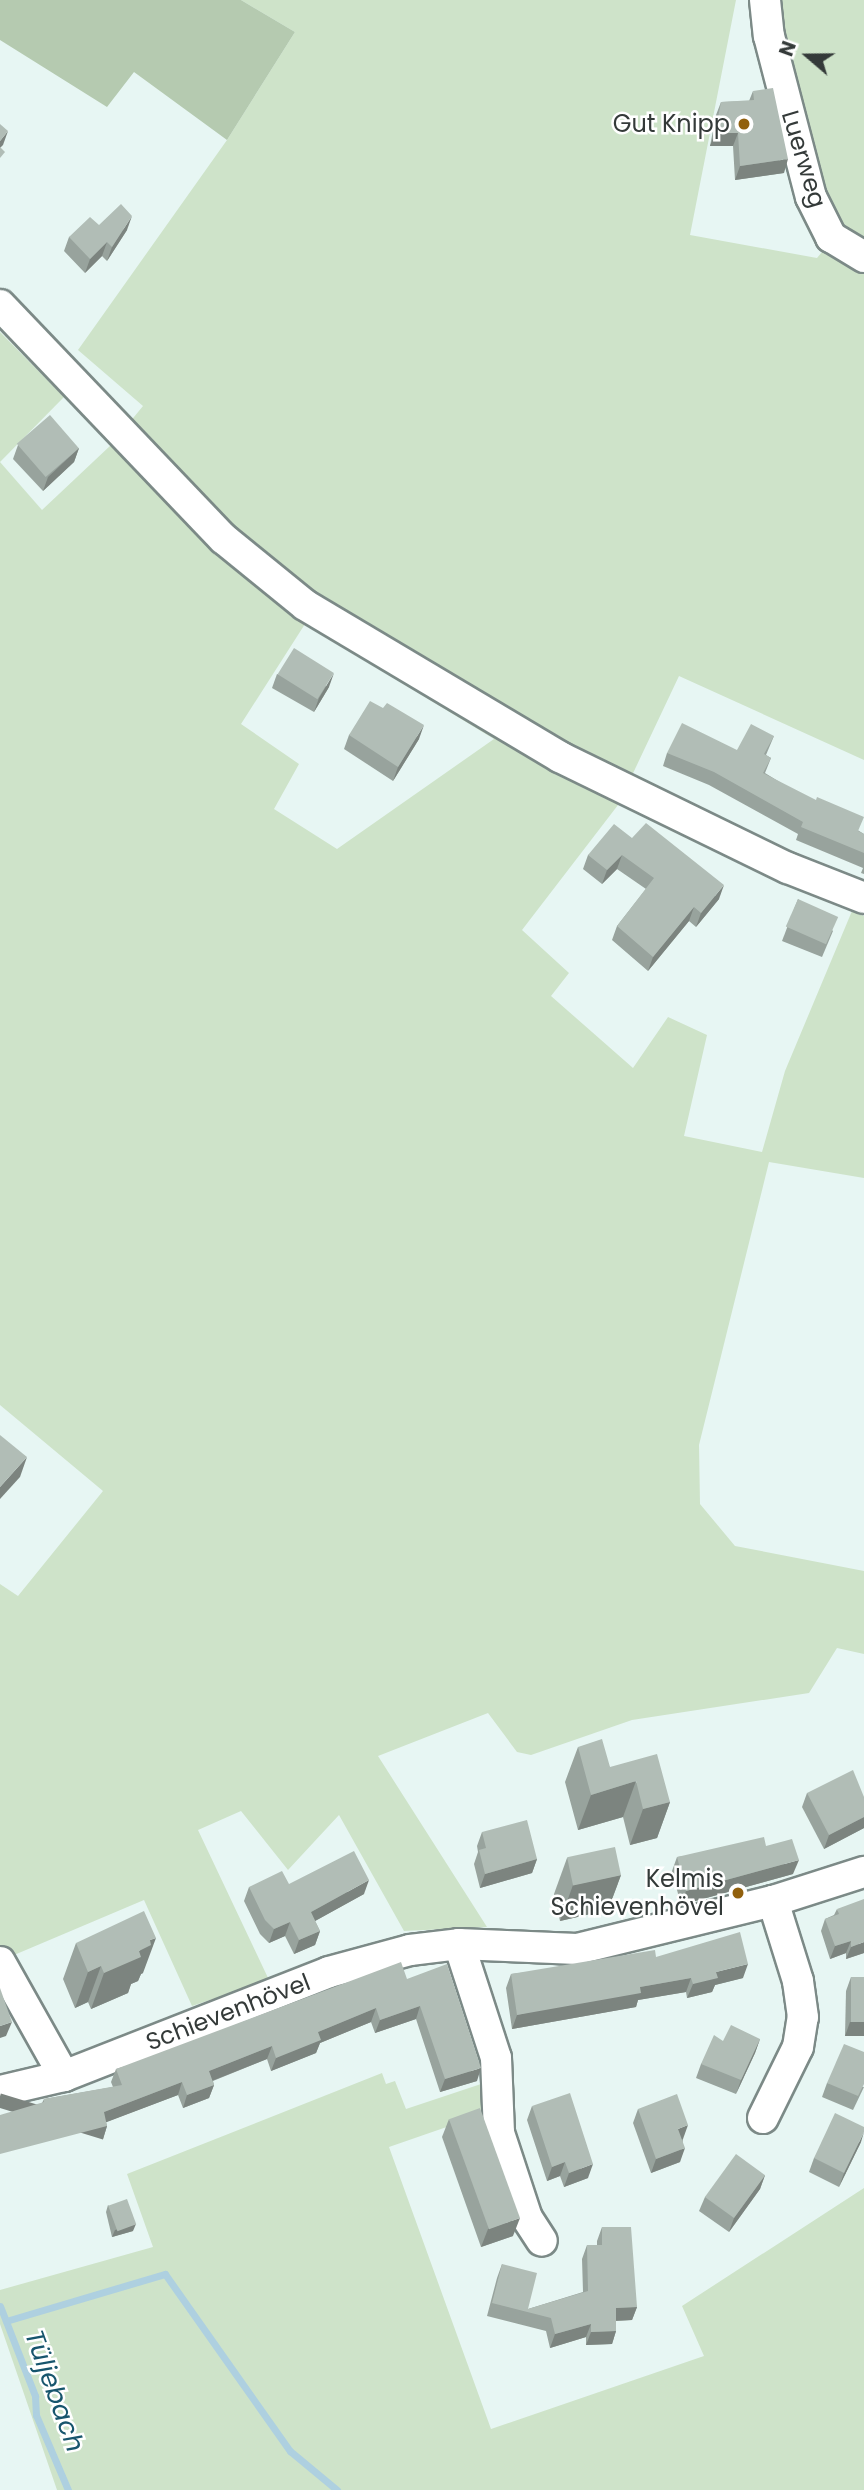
<!DOCTYPE html>
<html>
<head>
<meta charset="utf-8">
<style>
  body { margin:0 }
  #map { position:relative; width:864px; height:2490px; overflow:hidden; background:#e7f6f3; font-family:Poppins,sans-serif }
  div>[style] { position:absolute }
  .green>* { inset:0; background:#cee3c9 }
  .forest>* { inset:0; background:#b5cab0 }
  .stream>* { height:7px; margin:-3.5px; padding:0 3.5px; transform-origin:3.5px; border-radius:3.5px; background:#aed0e0 }
  .roads { filter:drop-shadow(2px 0 #7c8a87) drop-shadow(-2px 0 #7c8a87) drop-shadow(0 2px #7c8a87) drop-shadow(0 -2px #7c8a87) }
  .minor>* { height:30px; margin:-15px; padding:0 15px; transform-origin:15px; border-radius:15px; background:#fff }
  .wall>* { inset:0; background:#98a39d }
  .shaded-wall>* { inset:0; background:#7c847f; transform-origin:0 0 }
  .building>* { inset:0; background:#b1bdb6; transform-origin:0 0 }
  .dots>* { width:19px; height:19px; translate:-50% -50%; box-sizing:border-box; border:4px solid #fff; border-radius:50% }
  span { translate:-50% -50%; white-space:nowrap; text-align:center; line-height:1.15; -webkit-text-stroke:5px #fff; paint-order:stroke }
  .poi-label { font-size:24px; color:#343a39 }
  .right { translate:-100% -50%; text-align:right }
  .street-label { font-size:24px; color:#343a39 }
  .water-label { font-size:26px; color:#17556d; font-style:italic }
  .north { position:absolute; left:773px; top:21px; width:70px; height:70px; -webkit-text-stroke:5px #fff; paint-order:stroke; rotate:290deg; font-size:19px; font-weight:700; line-height:28px; text-align:center; color:#343a39 }
  .north::after { content:''; display:block; margin:auto; width:24px; height:32px; background:#343a39; clip-path:polygon(50% 0,100% 100%,50% 72%,0 100%) }
</style>
</head>
<body>
<div id="map">
  <div class="green">
    <div style="clip-path:polygon(evenodd,241px 0,736px 0,690px 235px,817px 258px,841px 229px,823px 200px,779px 29px,778px 0,864px 0,864px 760px,679px 676px,618px 805px,522px 930px,569px 973px,551px 996px,633px 1068px,668px 1017px,707px 1035px,684px 1136px,762px 1152px,785px 1071px,852px 911px,864px 916px,864px 1178px,769px 1162px,699px 1445px,700px 1504px,735px 1546px,864px 1571px,864px 1654px,837px 1648px,809px 1693px,632px 1720px,531px 1755px,517px 1752px,488px 1713px,378px 1756px,487px 1927px,404px 1931px,339px 1815px,288px 1870px,241px 1811px,198px 1830px,269px 1980px,192px 2006px,144px 1900px,7px 1958px,0 1946px,0 1584px,18px 1596px,103px 1491px,0 1405px,0 462px,42px 510px,111px 445px,143px 406px,78px 350px,227px 140px,295px 32px,241px 0,305px 624px,494px 739px,337px 849px,274px 809px,299px 764px,241px 724px,305px 624px)"></div>
    <div style="clip-path:polygon(0 332px,64px 397px,0 462px)"></div>
    <div style="clip-path:polygon(382px 2073px,386px 2084px,395px 2081px,406px 2109px,490px 2081px,487px 2113px,389px 2147px,491px 2429px,704px 2356px,682px 2306px,864px 2188px,864px 2490px,57px 2490px,0 2324px,0 2290px,153px 2247px,127px 2174px)"></div>
  </div>
  <div class="forest">
    <div style="clip-path:polygon(0 0,241px 0,295px 32px,227px 140px,134px 72px,107px 107px,0 40px)"></div>
  </div>
  <div class="stream">
    <div style="left:0;top:2306px;width:97px;rotate:68.7deg"></div>
    <div style="left:35px;top:2396px;width:19px;rotate:87deg"></div>
    <div style="left:36px;top:2415px;width:82px;rotate:66.9deg"></div>
    <div style="left:6px;top:2321px;width:166px;rotate:-16.5deg"></div>
    <div style="left:165px;top:2274px;width:217px;rotate:54.8deg"></div>
    <div style="left:290px;top:2451px;width:61px;rotate:39.7deg"></div>
  </div>
  <div class="roads">
    <div class="minor">
      <div style="left:765px;top:0;width:36px;rotate:84deg"></div>
      <div style="left:769px;top:36px;width:166px;rotate:75.4deg"></div>
      <div style="left:811px;top:197px;width:45px;rotate:63.4deg"></div>
      <div style="left:831px;top:237px;width:39px;rotate:31deg"></div>
      <div style="left:0;top:305px;width:324px;rotate:46.3deg"></div>
      <div style="left:224px;top:539px;width:104px;rotate:39.2deg"></div>
      <div style="left:305px;top:605px;width:297px;rotate:30.8deg"></div>
      <div style="left:560px;top:757px;width:254px;rotate:26deg"></div>
      <div style="left:788px;top:868px;width:82px;rotate:21.5deg"></div>
      <div style="left:459px;top:1944px;width:120px;rotate:72deg"></div>
      <div style="left:496px;top:2058px;width:75px;rotate:87.7deg"></div>
      <div style="left:499px;top:2133px;width:89px;rotate:71.8deg"></div>
      <div style="left:527px;top:2218px;width:27px;rotate:57deg"></div>
      <div style="left:0;top:1962px;width:131px;rotate:60.7deg"></div>
      <div style="left:0;top:2091px;width:66px;rotate:-13.2deg"></div>
      <div style="left:64px;top:2076px;width:285px;rotate:-21.4deg"></div>
      <div style="left:329px;top:1972px;width:84px;rotate:-15.2deg"></div>
      <div style="left:410px;top:1950px;width:49px;rotate:-7deg"></div>
      <div style="left:459px;top:1944px;width:118px;rotate:2.4deg"></div>
      <div style="left:577px;top:1949px;width:202px;rotate:-13.8deg"></div>
      <div style="left:773px;top:1901px;width:96px;rotate:-17.7deg"></div>
      <div style="left:763px;top:2118px;width:79px;rotate:-63.8deg"></div>
      <div style="left:798px;top:2047px;width:30px;rotate:-81deg"></div>
      <div style="left:803px;top:2017px;width:36px;rotate:-98deg"></div>
      <div style="left:798px;top:1981px;width:84px;rotate:-107.4deg"></div>
    </div>
  </div>
  <div class="wall">
    <div style="clip-path:polygon(753px 91px,784px 173px,735px 180px,733px 146px,710px 146px,716px 115px,721px 102px,749px 101px)"></div>
    <div style="clip-path:polygon(99px 225px,127px 230px,107px 261px,102px 256px,85px 273px,64px 251px,69px 237px)"></div>
    <div style="clip-path:polygon(18px 445px,79px 448px,74px 462px,43px 491px,13px 459px)"></div>
    <div style="clip-path:polygon(277px 674px,329px 687px,314px 712px,272px 688px)"></div>
    <div style="clip-path:polygon(383px 708px,419px 739px,393px 781px,344px 749px,349px 735px)"></div>
    <div style="clip-path:polygon(774px 736px,766px 755px,771px 758px,765px 773px,864px 834px,864px 874px,861px 873px,863px 868px,796px 840px,798px 834px,709px 785px,663px 766px,667px 753px,737px 750px)"></div>
    <div style="clip-path:polygon(632px 838px,719px 899px,696px 927px,689px 921px,648px 971px,612px 940px,617px 926px,646px 889px,617px 869px,602px 884px,583px 869px,588px 855px)"></div>
    <div style="clip-path:polygon(798px 899px,833px 931px,822px 957px,782px 941px)"></div>
    <div style="clip-path:polygon(578px 1747px,610px 1767px,670px 1802px,657px 1838px,630px 1845px,623px 1817px,578px 1830px,565px 1782px)"></div>
    <div style="clip-path:polygon(807px 1793px,864px 1797px,864px 1828px,824px 1849px,802px 1807px)"></div>
    <div style="clip-path:polygon(482px 1832px,537px 1859px,532px 1873px,480px 1888px,474px 1864px,478px 1852px,477px 1846px)"></div>
    <div style="clip-path:polygon(766px 1846px,793px 1874px,681px 1905px,672px 1871px,677px 1857px)"></div>
    <div style="clip-path:polygon(567px 1858px,621px 1875px,608px 1910px,560px 1921px,554px 1894px)"></div>
    <div style="clip-path:polygon(289px 1884px,364px 1894px,315px 1921px,320px 1931px,315px 1945px,294px 1954px,285px 1936px,269px 1943px,260px 1934px,244px 1901px,249px 1887px)"></div>
    <div style="clip-path:polygon(837px 1909px,864px 1953px,846px 1959px,846px 1953px,830px 1959px,821px 1931px,825px 1919px,834px 1915px)"></div>
    <div style="clip-path:polygon(76px 1943px,143px 1973px,141px 1974px,138px 1981px,131px 1984px,128px 1993px,91px 2009px,88px 2002px,75px 2008px,63px 1979px)"></div>
    <div style="clip-path:polygon(656px 1957px,743px 1978px,715px 1985px,712px 1992px,687px 1998px,686px 1992px,638px 2000px,636px 2007px,512px 2029px,506px 1988px,511px 1974px)"></div>
    <div style="clip-path:polygon(851px 1977px,864px 2036px,845px 2036px,846px 1991px)"></div>
    <div style="clip-path:polygon(407px 1979px,477px 2081px,440px 2092px,416px 2019px,375px 2033px,371px 2022px,320px 2043px,316px 2053px,271px 2071px,267px 2059px,213px 2081px,214px 2085px,209px 2098px,183px 2108px,178px 2095px,106px 2122px,107px 2126px,103px 2139px,42px 2103px,44px 2099px,113px 2087px,111px 2082px,116px 2069px)"></div>
    <div style="clip-path:polygon(760px 2039px,755px 2053px,736px 2094px,696px 2078px,701px 2064px,723px 2041px)"></div>
    <div style="clip-path:polygon(827px 2083px,864px 2087px,853px 2110px,822px 2097px)"></div>
    <div style="clip-path:polygon(532px 2106px,588px 2178px,564px 2187px,560px 2176px,547px 2181px,527px 2120px)"></div>
    <div style="clip-path:polygon(638px 2109px,683px 2139px,680px 2162px,651px 2173px,633px 2123px)"></div>
    <div style="clip-path:polygon(449px 2119px,513px 2236px,481px 2247px,442px 2137px)"></div>
    <div style="clip-path:polygon(861px 2142px,839px 2187px,809px 2172px,814px 2158px)"></div>
    <div style="clip-path:polygon(765px 2175px,760px 2189px,729px 2232px,699px 2211px,705px 2197px)"></div>
    <div style="clip-path:polygon(108px 2205px,133px 2231px,112px 2237px,106px 2212px)"></div>
    <div style="clip-path:polygon(602px 2227px,637px 2307px,632px 2320px,616px 2321px,616px 2331px,612px 2344px,586px 2345px,586px 2337px,550px 2348px,546px 2331px,487px 2316px,497px 2278px,502px 2264px,528px 2309px,583px 2292px,582px 2259px,587px 2245px,597px 2245px,597px 2241px)"></div>
  </div>
  <div class="shaded-wall">
    <div style="clip-path:polygon(8px 131px,3px 145px,0 148px,0 141px)"></div>
    <div style="clip-path:polygon(715px 133px,738px 133px,733px 146px,710px 146px)"></div>
    <div style="clip-path:polygon(788px 159px,784px 173px,735px 180px,740px 166px)"></div>
    <div style="clip-path:polygon(132px 216px,127px 230px,107px 261px,112px 247px)"></div>
    <div style="clip-path:polygon(107px 242px,102px 256px,85px 273px,90px 259px)"></div>
    <div style="clip-path:polygon(79px 448px,74px 462px,43px 491px,48px 477px)"></div>
    <div style="clip-path:polygon(334px 673px,329px 687px,314px 712px,319px 698px)"></div>
    <div style="clip-path:polygon(424px 725px,419px 739px,393px 781px,398px 767px)"></div>
    <div style="clip-path:polygon(622px 855px,617px 869px,602px 884px,607px 870px)"></div>
    <div style="clip-path:polygon(724px 885px,719px 899px,696px 927px,701px 913px)"></div>
    <div style="clip-path:polygon(694px 907px,689px 921px,648px 971px,653px 957px)"></div>
    <div style="clip-path:polygon(27px 1457px,20px 1477px,0 1499px,0 1487px)"></div>
    <div style="clip-path:polygon(636px 1781px,623px 1817px,578px 1830px,591px 1795px)"></div>
    <div style="clip-path:polygon(670px 1802px,657px 1838px,630px 1845px,643px 1809px)"></div>
    <div style="clip-path:polygon(864px 1817px,864px 1828px,824px 1849px,829px 1835px)"></div>
    <div style="clip-path:polygon(537px 1859px,532px 1873px,480px 1888px,485px 1874px)"></div>
    <div style="clip-path:polygon(799px 1860px,793px 1874px,681px 1905px,686px 1891px)"></div>
    <div style="clip-path:polygon(621px 1875px,608px 1910px,560px 1921px,573px 1885px)"></div>
    <div style="clip-path:polygon(369px 1880px,364px 1894px,306px 1926px,311px 1912px)"></div>
    <div style="clip-path:polygon(290px 1922px,285px 1936px,269px 1943px,274px 1929px)"></div>
    <div style="clip-path:polygon(320px 1931px,315px 1945px,294px 1954px,299px 1940px)"></div>
    <div style="clip-path:polygon(156px 1938px,143px 1973px,141px 1974px,138px 1981px,131px 1984px,128px 1993px,91px 2009px,104px 1973px,139px 1951px,150px 1940px)"></div>
    <div style="clip-path:polygon(851px 1941px,846px 1953px,830px 1959px,835px 1946px)"></div>
    <div style="clip-path:polygon(864px 1942px,864px 1953px,846px 1959px,851px 1947px)"></div>
    <div style="clip-path:polygon(748px 1964px,743px 1978px,715px 1985px,712px 1992px,687px 1998px,693px 1984px,716px 1972px)"></div>
    <div style="clip-path:polygon(101px 1966px,88px 2002px,75px 2008px,88px 1972px)"></div>
    <div style="clip-path:polygon(691px 1978px,686px 1992px,638px 2000px,636px 2007px,512px 2029px,517px 2015px,640px 1987px)"></div>
    <div style="clip-path:polygon(420px 2006px,416px 2019px,375px 2033px,380px 2020px)"></div>
    <div style="clip-path:polygon(376px 2008px,371px 2022px,320px 2043px,316px 2053px,271px 2071px,276px 2058px,318px 2032px)"></div>
    <div style="clip-path:polygon(12px 2022px,6px 2036px,0 2038px,0 2026px)"></div>
    <div style="clip-path:polygon(850px 2022px,864px 2022px,864px 2036px,845px 2036px)"></div>
    <div style="clip-path:polygon(760px 2039px,755px 2053px,736px 2094px,741px 2080px)"></div>
    <div style="clip-path:polygon(272px 2046px,267px 2059px,204px 2084px,209px 2071px)"></div>
    <div style="clip-path:polygon(481px 2068px,477px 2081px,440px 2092px,445px 2079px)"></div>
    <div style="clip-path:polygon(182px 2082px,178px 2095px,99px 2125px,104px 2112px)"></div>
    <div style="clip-path:polygon(214px 2085px,209px 2098px,183px 2108px,187px 2095px)"></div>
    <div style="clip-path:polygon(688px 2125px,683px 2139px,673px 2143px,678px 2129px)"></div>
    <div style="left:107px;top:2126px;width:14px;height:111px;rotate:107deg"></div>
    <div style="clip-path:polygon(864px 2132px,861px 2142px,839px 2187px,844px 2173px)"></div>
    <div style="clip-path:polygon(685px 2148px,680px 2162px,651px 2173px,656px 2159px)"></div>
    <div style="clip-path:polygon(565px 2162px,560px 2176px,547px 2181px,552px 2167px)"></div>
    <div style="clip-path:polygon(593px 2164px,588px 2178px,564px 2187px,569px 2173px)"></div>
    <div style="clip-path:polygon(765px 2175px,760px 2189px,729px 2232px,734px 2218px)"></div>
    <div style="clip-path:polygon(520px 2218px,513px 2236px,481px 2247px,488px 2229px)"></div>
    <div style="clip-path:polygon(136px 2224px,133px 2231px,112px 2237px,115px 2230px)"></div>
    <div style="clip-path:polygon(637px 2307px,632px 2320px,611px 2321px,616px 2308px)"></div>
    <div style="clip-path:polygon(591px 2324px,586px 2337px,550px 2348px,555px 2334px)"></div>
    <div style="clip-path:polygon(616px 2331px,612px 2344px,586px 2345px,591px 2332px)"></div>
  </div>
  <div class="building">
    <div style="clip-path:polygon(773px 88px,788px 159px,740px 166px,738px 133px,715px 133px,721px 102px,754px 100px,753px 91px)"></div>
    <div style="clip-path:polygon(0 124px,8px 131px,0 141px)"></div>
    <div style="clip-path:polygon(0 147px,5px 152px,0 158px)"></div>
    <div style="clip-path:polygon(121px 204px,132px 216px,112px 247px,107px 242px,90px 259px,69px 237px,90px 217px,99px 225px)"></div>
    <div style="left:50px;top:415px;width:44px;height:44px;rotate:49deg"></div>
    <div style="left:294px;top:648px;width:47px;height:31px;rotate:32deg"></div>
    <div style="clip-path:polygon(370px 701px,383px 708px,387px 703px,424px 725px,398px 767px,349px 735px)"></div>
    <div style="clip-path:polygon(682px 723px,737px 750px,751px 724px,774px 736px,764px 754px,771px 758px,763px 773px,816px 800px,817px 797px,864px 817px,858px 831px,864px 834px,864px 853px,801px 827px,803px 822px,714px 772px,667px 753px)"></div>
    <div style="clip-path:polygon(646px 823px,724px 885px,701px 913px,694px 907px,653px 957px,617px 926px,654px 878px,622px 855px,607px 870px,588px 855px,614px 824px,632px 838px)"></div>
    <div style="left:798px;top:899px;width:44px;height:30px;rotate:24deg"></div>
    <div style="clip-path:polygon(0 1435px,27px 1457px,0 1487px)"></div>
    <div style="clip-path:polygon(602px 1739px,610px 1767px,657px 1754px,670px 1802px,643px 1809px,636px 1781px,591px 1795px,578px 1747px)"></div>
    <div style="clip-path:polygon(853px 1770px,864px 1797px,864px 1817px,829px 1835px,807px 1793px)"></div>
    <div style="clip-path:polygon(527px 1820px,537px 1859px,485px 1874px,479px 1850px,486px 1848px,482px 1832px)"></div>
    <div style="clip-path:polygon(764px 1837px,766px 1846px,792px 1839px,799px 1860px,686px 1891px,677px 1857px)"></div>
    <div style="left:615px;top:1847px;width:29px;height:49px;rotate:78deg"></div>
    <div style="clip-path:polygon(354px 1851px,369px 1880px,311px 1912px,320px 1931px,299px 1940px,290px 1922px,274px 1929px,265px 1920px,249px 1887px,282px 1871px,289px 1884px)"></div>
    <div style="clip-path:polygon(864px 1899px,864px 1942px,851px 1947px,851px 1941px,835px 1946px,825px 1919px,839px 1914px,837px 1909px)"></div>
    <div style="clip-path:polygon(144px 1911px,156px 1938px,150px 1940px,151px 1945px,139px 1951px,141px 1957px,104px 1973px,101px 1966px,88px 1972px,76px 1943px)"></div>
    <div style="clip-path:polygon(740px 1932px,748px 1964px,716px 1972px,718px 1978px,693px 1984px,691px 1978px,640px 1987px,641px 1993px,517px 2015px,511px 1974px,655px 1950px,656px 1957px)"></div>
    <div style="clip-path:polygon(401px 1962px,407px 1979px,447px 1964px,481px 2068px,445px 2079px,420px 2006px,380px 2020px,376px 2008px,318px 2032px,321px 2040px,276px 2058px,272px 2046px,209px 2071px,214px 2085px,187px 2095px,182px 2082px,104px 2112px,107px 2126px,0 2154px,0 2115px,44px 2102px,44px 2099px,122px 2085px,116px 2069px)"></div>
    <div style="left:851px;top:1977px;width:13px;height:45px"></div>
    <div style="clip-path:polygon(0 1988px,12px 2022px,0 2026px)"></div>
    <div style="clip-path:polygon(731px 2025px,760px 2039px,741px 2080px,701px 2064px,714px 2035px,723px 2041px)"></div>
    <div style="clip-path:polygon(844px 2044px,864px 2052px,864px 2084px,858px 2096px,827px 2083px)"></div>
    <div style="clip-path:polygon(570px 2093px,593px 2164px,569px 2173px,565px 2162px,552px 2167px,532px 2106px)"></div>
    <div style="clip-path:polygon(677px 2094px,688px 2125px,678px 2129px,685px 2148px,656px 2159px,638px 2109px)"></div>
    <div style="left:480px;top:2108px;width:117px;height:33px;rotate:70deg"></div>
    <div style="clip-path:polygon(835px 2113px,864px 2127px,864px 2132px,844px 2173px,814px 2158px)"></div>
    <div style="left:736px;top:2154px;width:36px;height:53px;rotate:36deg"></div>
    <div style="left:127px;top:2199px;width:27px;height:20px;rotate:70deg"></div>
    <div style="clip-path:polygon(602px 2227px,631px 2227px,637px 2307px,616px 2308px,616px 2331px,591px 2332px,591px 2324px,555px 2334px,551px 2318px,492px 2303px,502px 2264px,537px 2273px,528px 2309px,588px 2291px,587px 2245px,602px 2245px)"></div>
  </div>
  <div class="dots">
    <div style="left:744px;top:124px;background:#91600d"></div>
    <div style="left:738px;top:1893px;background:#91600d"></div>
  </div>
  <div class="poi-label">
    <span class="right" style="left:730px;top:124px">Gut Knipp</span>
    <span class="right" style="left:724px;top:1893px">Kelmis<br>Schievenhövel</span>
  </div>
  <div class="street-label">
    <span style="left:804px;top:159px;rotate:73deg">Luerweg</span>
    <span style="left:228px;top:2012px;rotate:-21deg">Schievenhövel</span>
  </div>
  <div class="water-label">
    <span style="left:54px;top:2391px;rotate:70deg">Tüljebach</span>
  </div>
  <div class="north">N</div>
</div>
</body>
</html>
